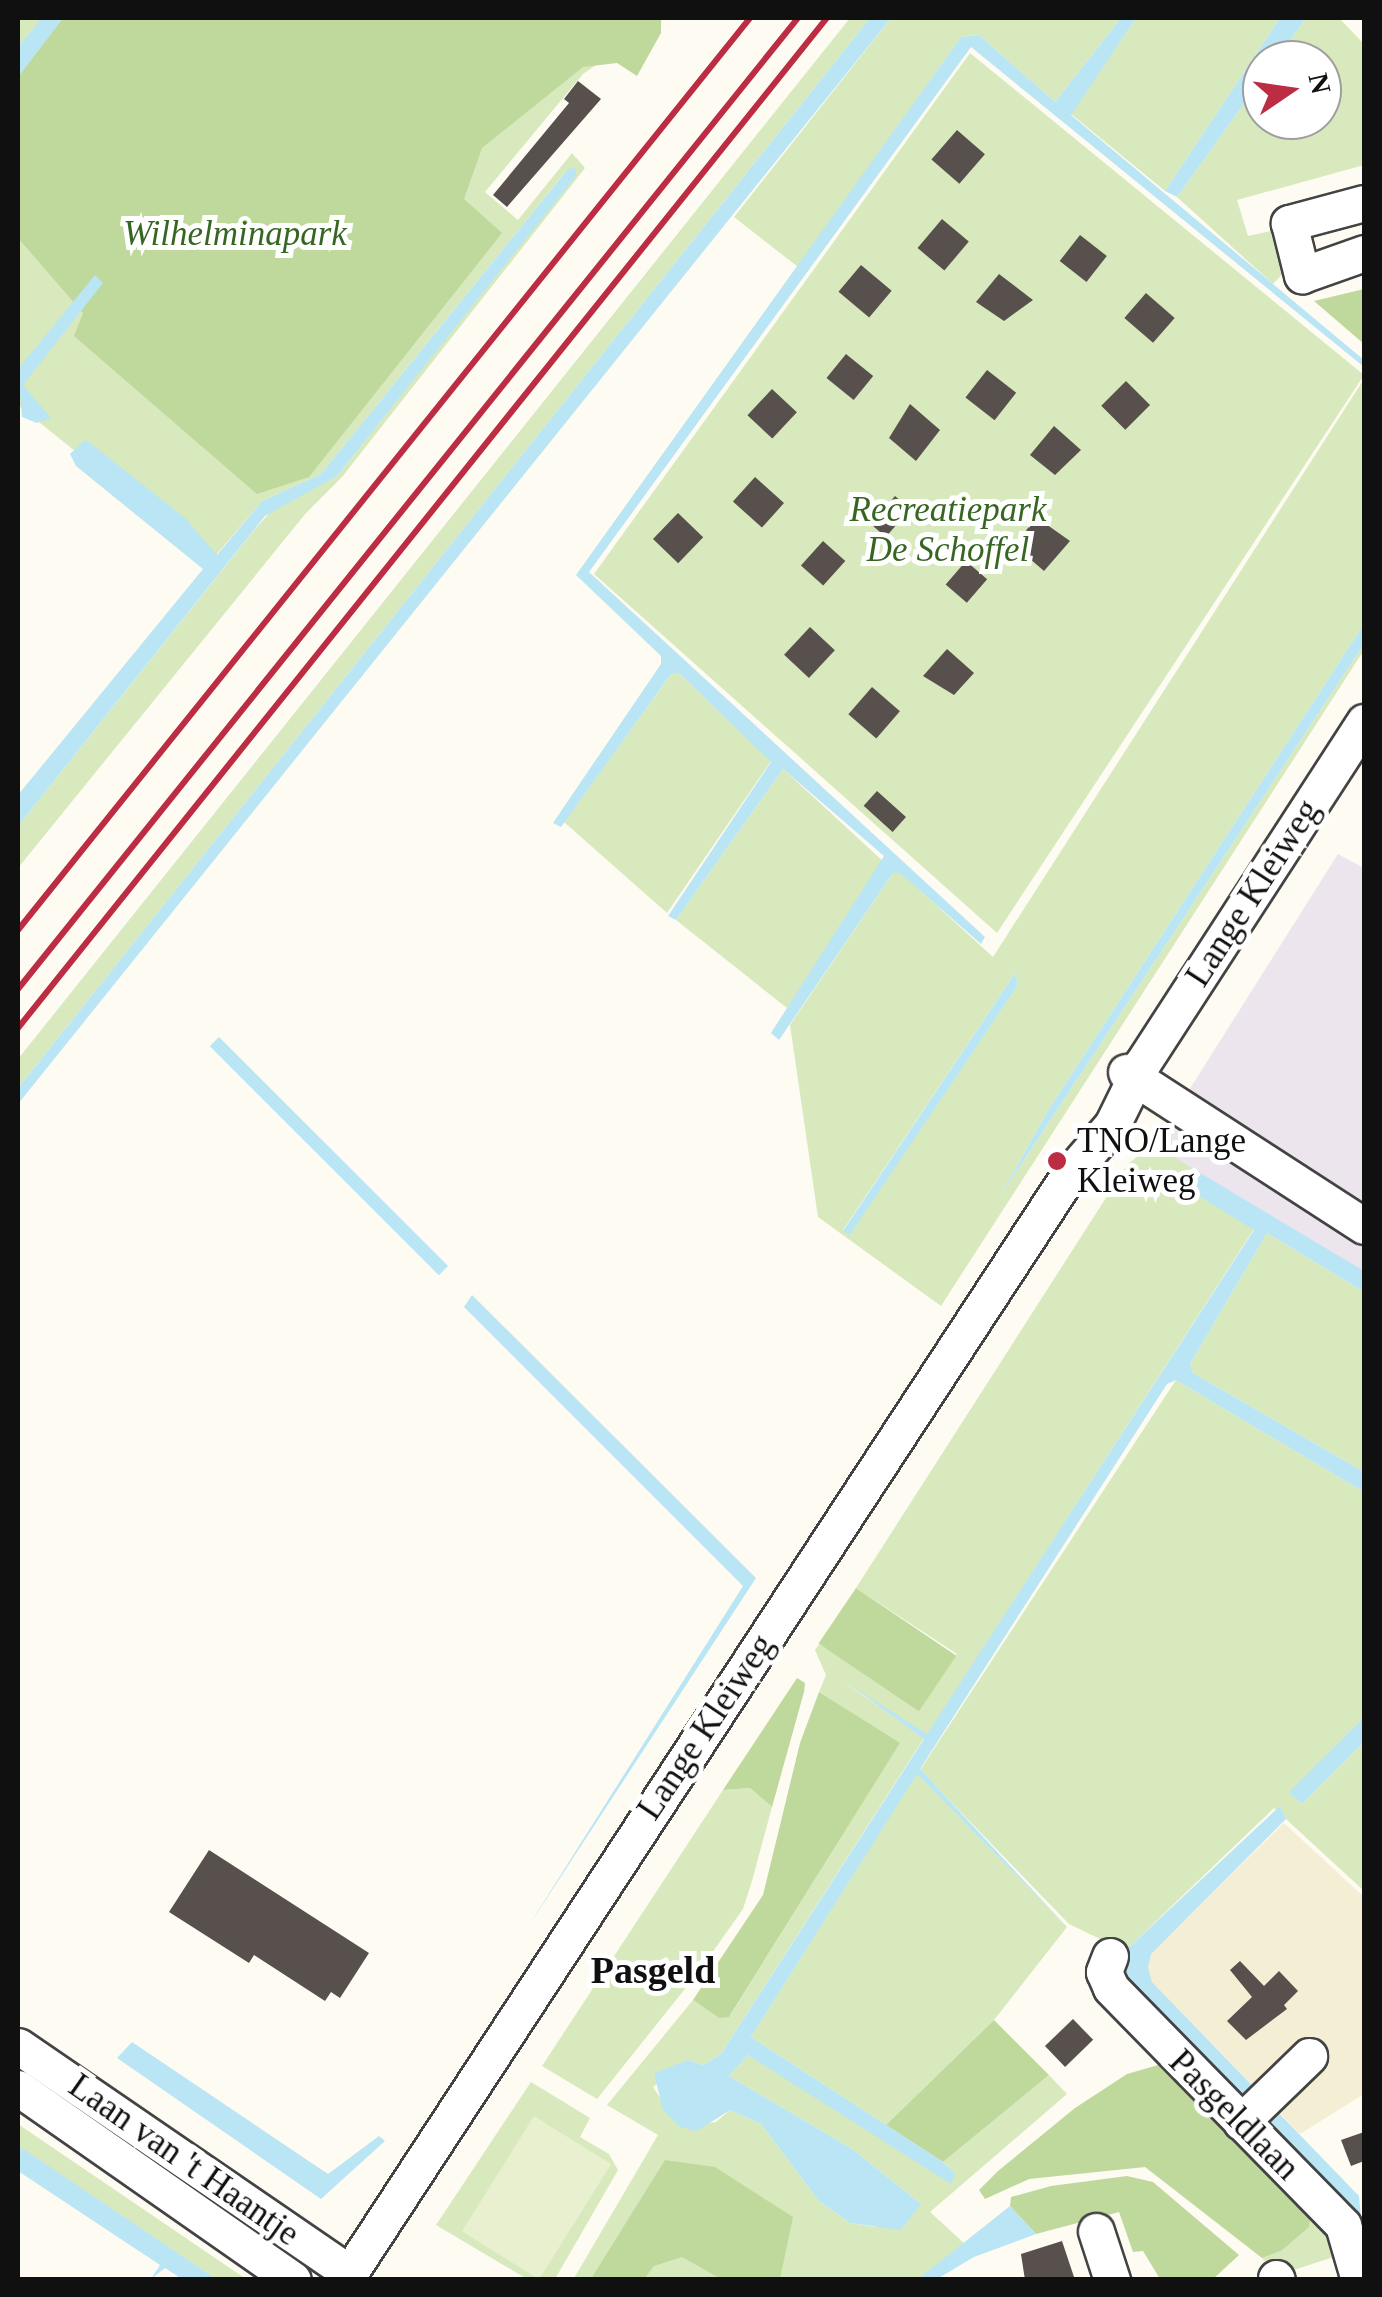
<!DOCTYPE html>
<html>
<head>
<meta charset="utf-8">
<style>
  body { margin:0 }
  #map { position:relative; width:1382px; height:2297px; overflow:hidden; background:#fefbf3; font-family:"Times New Roman",serif }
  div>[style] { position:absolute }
  .industrial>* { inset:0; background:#ece5ee }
  .farmland>* { inset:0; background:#f4eed4 }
  .green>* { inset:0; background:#d8e9bd }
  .forest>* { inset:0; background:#bfd99d; transform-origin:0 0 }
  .pitch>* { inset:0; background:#e8f0cf; transform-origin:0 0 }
  .water>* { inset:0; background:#bae5f4; transform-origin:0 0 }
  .building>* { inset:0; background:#58504c; transform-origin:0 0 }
  .roads { filter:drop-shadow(2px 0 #434343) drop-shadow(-2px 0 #434343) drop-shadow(0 2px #434343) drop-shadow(0 -2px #434343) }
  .minor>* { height:35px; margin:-17.5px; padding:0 17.5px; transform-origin:17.5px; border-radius:17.5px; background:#fff }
  .rail>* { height:6px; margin:-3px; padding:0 3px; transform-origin:3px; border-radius:3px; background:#bc2c43 }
  .dots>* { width:28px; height:28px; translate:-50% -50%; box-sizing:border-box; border:5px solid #fff; border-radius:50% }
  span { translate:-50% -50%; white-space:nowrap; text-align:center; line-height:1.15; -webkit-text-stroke:10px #fff; paint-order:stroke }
  .park-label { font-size:35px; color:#376622; font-style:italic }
  .street-label { font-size:35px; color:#101010 }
  .poi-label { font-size:35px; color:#101010 }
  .left { translate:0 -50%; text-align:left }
  .neighbourhood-label { font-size:38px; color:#101010; font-weight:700 }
  .frame { position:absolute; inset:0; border:20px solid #101010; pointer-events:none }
  .north { position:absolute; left:1242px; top:40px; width:100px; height:100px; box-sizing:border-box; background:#fff; border:2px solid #9f9f9f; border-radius:50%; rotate:77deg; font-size:28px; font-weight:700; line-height:40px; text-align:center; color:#101010 }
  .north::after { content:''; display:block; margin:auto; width:35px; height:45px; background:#bc2c43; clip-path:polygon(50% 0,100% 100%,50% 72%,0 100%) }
</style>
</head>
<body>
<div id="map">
  <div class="industrial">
    <div style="clip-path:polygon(1338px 854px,1364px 868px,1364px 1281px,1150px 1152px)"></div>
  </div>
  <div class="farmland">
    <div style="clip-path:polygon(1284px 1823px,1364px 1897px,1364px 2094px,1300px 2134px,1150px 1980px,1147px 1966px,1150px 1954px)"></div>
  </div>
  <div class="green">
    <div style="clip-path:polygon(18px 18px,665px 18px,583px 74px,485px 192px,518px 220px,572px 153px,585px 168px,342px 477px,306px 513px,18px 868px,18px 826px,255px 529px,275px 507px,337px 476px,575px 175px,567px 170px,321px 474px,262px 501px,211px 561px,18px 405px)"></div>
    <div style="clip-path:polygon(850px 18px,870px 18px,18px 1088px,18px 1059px)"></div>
    <div style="clip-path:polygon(891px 18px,1121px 18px,1055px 102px,979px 35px,961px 37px,798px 267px,734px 217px)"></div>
    <div style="clip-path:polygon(1136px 18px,1280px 18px,1165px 191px,1071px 114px)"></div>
    <div style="clip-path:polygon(1306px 18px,1339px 18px,1364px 44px,1364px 165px,1237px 200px,1248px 236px,1276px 230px,1287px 269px,1273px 284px,1177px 197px,1262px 79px,1262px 120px,1322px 120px,1322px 60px,1276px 60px)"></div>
    <div style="clip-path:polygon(970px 53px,1364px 375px,997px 933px,594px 574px)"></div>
    <div style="clip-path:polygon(evenodd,1364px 379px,1364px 624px,1049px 1109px,999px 1198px,1364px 644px,1364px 650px,941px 1306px,818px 1217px,790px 1025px,893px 873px,900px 872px,993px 957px,1364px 379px,1015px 973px,1018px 985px,848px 1235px,843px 1230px,1015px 973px)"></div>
    <div style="clip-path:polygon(672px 673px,679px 673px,771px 761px,667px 913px,564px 822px)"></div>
    <div style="clip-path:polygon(783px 769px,885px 863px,787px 1008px,676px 920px)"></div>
    <div style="clip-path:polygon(1153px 1144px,1192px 1168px,1182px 1185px,1254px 1229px,927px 1735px,844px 1682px,924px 1738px,721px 2054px,703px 2065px,688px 2060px,653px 2087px,680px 2127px,716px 2122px,730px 2110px,761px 2124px,819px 2201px,850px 2223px,875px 2227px,921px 2204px,852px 2149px,729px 2076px,748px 2055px,949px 2167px,943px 2162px,1049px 2075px,1067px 2094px,930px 2212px,965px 2244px,918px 2279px,573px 2280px,658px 2135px,607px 2105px,693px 2000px,719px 2018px,730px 2016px,899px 1744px,819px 1692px,826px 1675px,815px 1650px,819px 1644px,918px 1707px,957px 1654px,856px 1588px,1127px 1165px)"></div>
    <div style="clip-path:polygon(1267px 1233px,1364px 1292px,1364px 1472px,1193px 1373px,1190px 1364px)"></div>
    <div style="clip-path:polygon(1176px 1380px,1364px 1492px,1364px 1717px,1290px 1792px,1302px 1804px,1364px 1742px,1364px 1891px,1274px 1808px,1125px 1951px,1069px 1924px,920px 1770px)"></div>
    <div style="clip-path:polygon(917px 1773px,1067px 1927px,994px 2020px,886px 2125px,751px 2037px)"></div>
    <div style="clip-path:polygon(750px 1788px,772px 1807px,752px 1881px,743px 1909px,700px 1970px,597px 2099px,542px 2066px,723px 1790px)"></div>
    <div style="clip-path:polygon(531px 2082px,590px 2118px,580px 2137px,609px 2154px,618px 2170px,555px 2279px,527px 2279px,436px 2225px)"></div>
    <div style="clip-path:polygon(18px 2124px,246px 2279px,216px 2279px,18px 2147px)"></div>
    <div style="clip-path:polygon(1311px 2205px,1343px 2254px,1278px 2275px,1262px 2258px,1281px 2251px)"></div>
  </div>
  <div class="forest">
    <div style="clip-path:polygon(63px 18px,661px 18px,661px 33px,637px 76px,617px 63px,583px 67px,482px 148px,464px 199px,502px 233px,309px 477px,257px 494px,74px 336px,83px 313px,18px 238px,18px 77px)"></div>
    <div style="clip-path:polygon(1364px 289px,1364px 344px,1314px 301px)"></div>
    <div style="left:856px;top:1588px;width:121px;height:67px;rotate:34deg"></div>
    <div style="clip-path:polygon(797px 1678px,805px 1683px,804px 1692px,772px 1807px,750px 1788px,723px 1790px)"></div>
    <div style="clip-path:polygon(819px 1692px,900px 1743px,729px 2017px,719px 2018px,693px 2000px,763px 1895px,800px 1743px)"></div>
    <div style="clip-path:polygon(994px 2020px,1049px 2075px,943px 2162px,886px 2125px)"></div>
    <div style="clip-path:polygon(1165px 2063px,1214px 2122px,1236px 2131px,1311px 2205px,1309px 2227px,1281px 2251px,1262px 2258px,1145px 2167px,1029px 2179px,985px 2199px,979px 2190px,998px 2171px,1075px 2108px,1127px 2074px)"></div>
    <div style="clip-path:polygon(665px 2160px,715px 2167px,793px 2217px,780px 2279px,721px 2279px,682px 2257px,654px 2266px,644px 2279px,591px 2279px)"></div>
    <div style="clip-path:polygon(1127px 2176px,1153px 2182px,1239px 2255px,1213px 2279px,1160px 2279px,1143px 2251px,1133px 2252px,1119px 2212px,1036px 2234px,1010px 2206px,1011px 2197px,1051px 2186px)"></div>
  </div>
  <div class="pitch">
    <div style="left:534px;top:2116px;width:91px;height:136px;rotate:32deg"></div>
  </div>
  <div class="water">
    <div style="clip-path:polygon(42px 18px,63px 18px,18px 77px,18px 47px)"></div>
    <div style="clip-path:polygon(870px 18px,891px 18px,18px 1104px,18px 1088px)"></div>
    <div style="clip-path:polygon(1121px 18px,1136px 18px,1071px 115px,1364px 360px,1364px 367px,971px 47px,589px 572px,985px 937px,981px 944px,900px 873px,893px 873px,779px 1040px,771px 1033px,884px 856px,783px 769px,676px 920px,668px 916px,771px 762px,679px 673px,671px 674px,561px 827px,553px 823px,661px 664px,661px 656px,576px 575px,961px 37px,979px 35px,1055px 102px)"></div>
    <div style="clip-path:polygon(1280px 18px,1306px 18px,1276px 60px,1262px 60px,1262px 79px,1177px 197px,1165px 191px)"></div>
    <div style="clip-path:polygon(576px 168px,576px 176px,337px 476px,265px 516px,18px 826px,18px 795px,203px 569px,76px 466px,70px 454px,85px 440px,94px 446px,186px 519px,217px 555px,262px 501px,321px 474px,568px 169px)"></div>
    <div style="clip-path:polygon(95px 275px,103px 283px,23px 385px,51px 418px,37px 423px,22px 417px,18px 369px)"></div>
    <div style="clip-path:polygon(1364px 624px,1364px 644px,999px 1198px,1049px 1109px)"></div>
    <div style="clip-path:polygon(1015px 973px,1018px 985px,849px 1236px,843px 1231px)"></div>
    <div style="left:219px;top:1037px;width:324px;height:13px;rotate:45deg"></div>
    <div style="clip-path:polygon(1192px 1168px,1364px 1271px,1364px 1292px,1267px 1233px,1190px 1364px,1193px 1373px,1364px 1472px,1364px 1492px,1176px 1380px,1167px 1384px,920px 1769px,1067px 1927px,917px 1774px,751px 2037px,943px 2162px,955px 2174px,951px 2184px,748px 2055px,729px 2076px,852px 2149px,921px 2204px,901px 2230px,850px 2223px,819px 2201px,761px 2124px,730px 2110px,697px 2131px,680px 2127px,663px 2110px,654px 2073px,688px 2060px,703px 2065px,721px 2054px,924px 1739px,844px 1681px,927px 1734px,1254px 1230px,1181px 1185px)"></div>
    <div style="clip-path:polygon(472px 1295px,756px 1578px,526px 1930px,743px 1586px,464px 1307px)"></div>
    <div style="clip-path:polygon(1364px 1717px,1364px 1742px,1302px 1804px,1289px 1792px)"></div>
    <div style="clip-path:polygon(1280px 1806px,1286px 1819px,1151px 1954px,1148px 1967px,1152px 1982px,1359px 2196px,1364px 2254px,1122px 1979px,1125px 1951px)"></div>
    <div style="clip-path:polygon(132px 2042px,328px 2174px,379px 2136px,385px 2141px,321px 2199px,117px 2058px)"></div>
    <div style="clip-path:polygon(18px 2147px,25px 2150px,216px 2279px,182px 2279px,165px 2268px,151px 2279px,160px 2265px,18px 2171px)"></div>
    <div style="clip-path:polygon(1010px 2206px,1036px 2234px,974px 2257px,937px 2279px,918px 2279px)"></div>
  </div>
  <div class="building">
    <div style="clip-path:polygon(578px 81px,601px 99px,507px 207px,493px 195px,569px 103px,564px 99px)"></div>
    <div style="left:957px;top:130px;width:37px;height:39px;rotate:41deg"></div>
    <div style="left:942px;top:219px;width:35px;height:38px;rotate:40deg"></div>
    <div style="left:1080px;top:235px;width:34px;height:33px;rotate:38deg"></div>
    <div style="left:861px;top:265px;width:40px;height:35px;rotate:40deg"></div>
    <div style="clip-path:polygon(999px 274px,1033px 300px,1004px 321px,976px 302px)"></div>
    <div style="left:1146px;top:293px;width:38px;height:33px;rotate:41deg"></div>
    <div style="left:846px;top:354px;width:35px;height:31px;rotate:39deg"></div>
    <div style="left:987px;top:370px;width:37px;height:35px;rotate:38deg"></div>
    <div style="left:1126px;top:381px;width:34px;height:35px;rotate:45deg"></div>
    <div style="left:772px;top:389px;width:34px;height:36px;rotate:43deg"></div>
    <div style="clip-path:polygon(910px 404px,940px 430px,916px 461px,889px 438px)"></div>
    <div style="clip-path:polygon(1054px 426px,1081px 450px,1055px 475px,1030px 455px)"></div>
    <div style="left:755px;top:477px;width:39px;height:33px;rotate:42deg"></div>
    <div style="left:895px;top:496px;width:20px;height:37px;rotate:41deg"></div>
    <div style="left:678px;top:513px;width:35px;height:36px;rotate:44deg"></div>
    <div style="clip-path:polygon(1036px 517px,1070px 541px,1044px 571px,1015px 546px)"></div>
    <div style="left:823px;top:541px;width:30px;height:33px;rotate:42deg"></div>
    <div style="left:966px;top:561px;width:28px;height:31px;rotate:41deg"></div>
    <div style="left:810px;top:627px;width:34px;height:38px;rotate:43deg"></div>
    <div style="clip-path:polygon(947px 649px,974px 673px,954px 695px,923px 676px)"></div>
    <div style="left:872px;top:687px;width:37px;height:36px;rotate:41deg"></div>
    <div style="left:877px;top:791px;width:39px;height:20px;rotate:42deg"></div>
    <div style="clip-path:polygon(209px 1850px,369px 1953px,340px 1998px,331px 1992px,325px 2001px,254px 1955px,249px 1963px,169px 1912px)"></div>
    <div style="clip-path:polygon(1240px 1961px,1264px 1986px,1279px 1971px,1298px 1991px,1284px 2005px,1287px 2009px,1246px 2040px,1227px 2021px,1252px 1997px,1230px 1970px)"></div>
    <div style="left:1073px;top:2019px;width:29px;height:39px;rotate:46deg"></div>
    <div style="clip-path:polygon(1364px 2132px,1364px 2161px,1351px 2166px,1341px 2140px)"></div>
    <div style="clip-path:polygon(1062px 2241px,1075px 2280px,1025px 2280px,1021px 2254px)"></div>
  </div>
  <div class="roads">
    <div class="minor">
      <div style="left:1364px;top:203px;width:78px;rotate:165.1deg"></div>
      <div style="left:1289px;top:223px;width:54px;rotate:76deg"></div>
      <div style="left:1302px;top:275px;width:66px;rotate:-19.5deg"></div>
      <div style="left:1126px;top:1072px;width:283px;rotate:32.9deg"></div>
      <div style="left:1110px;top:1956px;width:17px;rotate:111deg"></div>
      <div style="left:1104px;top:1972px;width:17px;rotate:66deg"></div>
      <div style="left:1111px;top:1988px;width:332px;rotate:45.6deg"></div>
      <div style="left:1343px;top:2225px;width:57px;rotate:73.8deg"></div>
      <div style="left:18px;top:2046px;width:402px;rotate:34.4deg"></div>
      <div style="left:18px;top:2088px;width:335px;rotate:34.9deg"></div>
      <div style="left:1241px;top:2122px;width:95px;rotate:-44.1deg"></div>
      <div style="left:1096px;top:2231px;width:52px;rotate:71.9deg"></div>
      <div style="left:1276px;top:2278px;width:2px;rotate:63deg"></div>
      <div style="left:345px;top:2280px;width:1320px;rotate:-56.78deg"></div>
      <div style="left:1068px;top:1176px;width:67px;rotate:-49.2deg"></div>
      <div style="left:1112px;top:1125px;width:68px;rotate:-63.8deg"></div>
      <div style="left:1142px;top:1064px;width:408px;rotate:-57deg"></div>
    </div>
  </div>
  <div class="rail">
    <div style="left:18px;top:930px;width:1169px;rotate:-51.25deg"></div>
    <div style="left:18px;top:989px;width:1245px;rotate:-51.23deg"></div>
    <div style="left:18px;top:1028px;width:1294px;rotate:-51.31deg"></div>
  </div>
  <div class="dots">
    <div style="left:1057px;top:1161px;background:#bc2c43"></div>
  </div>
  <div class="park-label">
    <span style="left:235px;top:234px">Wilhelminapark</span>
    <span style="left:948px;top:530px">Recreatiepark<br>De Schoffel</span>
  </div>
  <div class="street-label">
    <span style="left:1253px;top:893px;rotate:-57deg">Lange Kleiweg</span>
    <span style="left:706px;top:1727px;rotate:-56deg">Lange Kleiweg</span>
    <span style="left:1234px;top:2115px;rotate:45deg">Pasgeldlaan</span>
    <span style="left:184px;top:2160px;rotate:35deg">Laan van 't Haantje</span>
  </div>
  <div class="poi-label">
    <span class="left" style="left:1077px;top:1161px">TNO/Lange<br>Kleiweg</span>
  </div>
  <div class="neighbourhood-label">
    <span style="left:653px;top:1971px">Pasgeld</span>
  </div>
  <div class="frame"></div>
  <div class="north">N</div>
</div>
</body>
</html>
